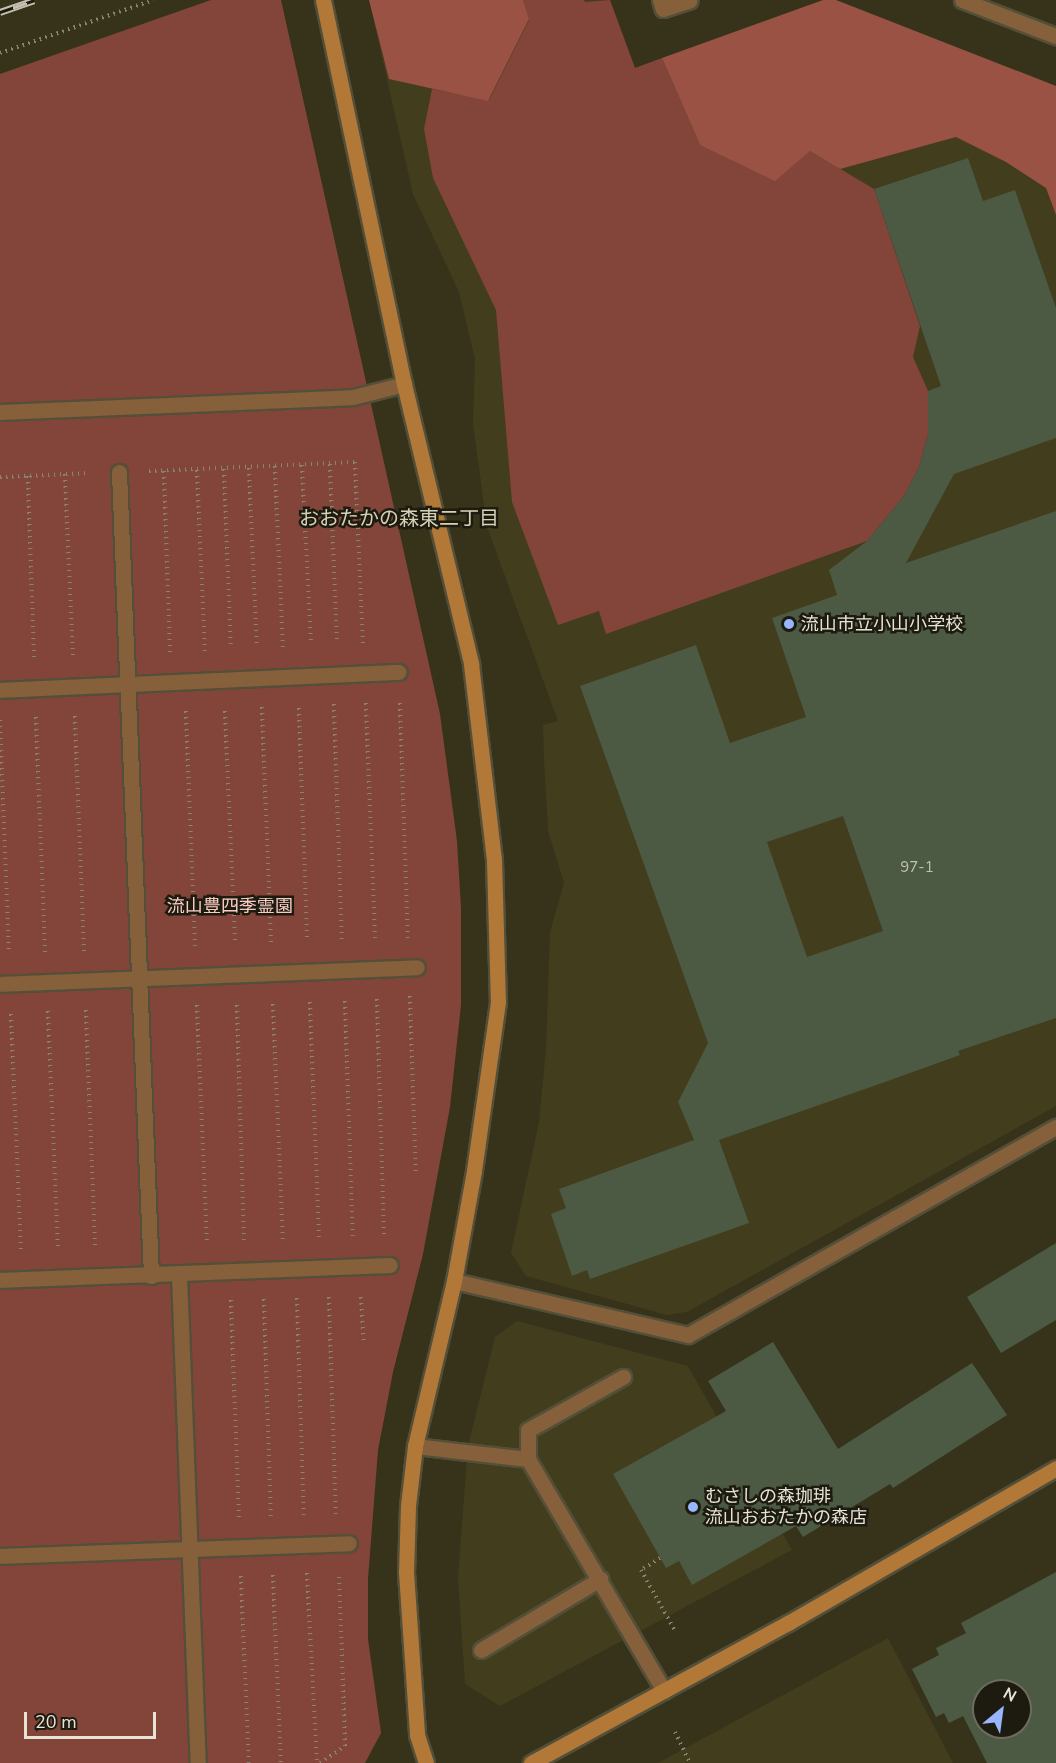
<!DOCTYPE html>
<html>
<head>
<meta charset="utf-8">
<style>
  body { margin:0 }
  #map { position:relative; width:1056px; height:1763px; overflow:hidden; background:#37331b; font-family:"Nunito Sans","Noto Sans JP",sans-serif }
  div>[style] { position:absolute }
  .built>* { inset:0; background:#423d1d }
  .green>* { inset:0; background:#834539 }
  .forest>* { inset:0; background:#995243 }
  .building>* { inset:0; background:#4c5943 }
  .path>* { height:4px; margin-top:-2px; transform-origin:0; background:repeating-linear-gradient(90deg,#878471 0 1.5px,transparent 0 6px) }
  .roads { filter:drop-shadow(2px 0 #534f39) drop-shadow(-2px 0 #534f39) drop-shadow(0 2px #534f39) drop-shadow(0 -2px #534f39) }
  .lane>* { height:15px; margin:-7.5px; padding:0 7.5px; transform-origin:7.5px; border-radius:7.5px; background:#85603b }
  .street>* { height:15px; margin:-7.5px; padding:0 7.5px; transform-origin:7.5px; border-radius:7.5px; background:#85603b }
  .secondary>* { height:15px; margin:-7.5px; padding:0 7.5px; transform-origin:7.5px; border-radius:7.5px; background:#b27838 }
  .rail>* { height:7px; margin-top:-3.5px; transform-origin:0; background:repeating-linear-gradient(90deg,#1d1b10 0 14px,#c5c2b2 0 28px); box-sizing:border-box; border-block:2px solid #c5c2b2 }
  .dots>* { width:16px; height:16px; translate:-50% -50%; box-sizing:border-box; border:3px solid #1d1b10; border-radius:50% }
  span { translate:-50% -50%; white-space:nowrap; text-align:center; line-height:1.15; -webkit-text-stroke:5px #1d1b10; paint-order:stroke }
  .number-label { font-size:15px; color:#c0c1b1 }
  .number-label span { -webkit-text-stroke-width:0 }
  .poi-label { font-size:18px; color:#e7e4d6 }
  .left { translate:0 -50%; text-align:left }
  .park-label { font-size:18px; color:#f8ccc3 }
  .neighbourhood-label { font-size:20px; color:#d5d1b4 }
  .north { position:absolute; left:972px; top:1679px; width:60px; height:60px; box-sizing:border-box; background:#1d1b10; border:2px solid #6e6b5f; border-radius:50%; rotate:29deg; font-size:16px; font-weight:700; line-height:24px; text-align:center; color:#e7e4d6 }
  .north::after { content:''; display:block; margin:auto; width:21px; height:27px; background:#98b6fd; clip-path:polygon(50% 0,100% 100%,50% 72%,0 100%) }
  .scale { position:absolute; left:24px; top:1712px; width:132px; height:27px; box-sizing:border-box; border:3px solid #e7e4d6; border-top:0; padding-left:8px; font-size:18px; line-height:21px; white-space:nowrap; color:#e7e4d6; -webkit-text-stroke:4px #1d1b10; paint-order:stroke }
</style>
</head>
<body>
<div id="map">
  <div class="built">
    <div style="clip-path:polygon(369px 0,610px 0,635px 68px,823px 0,836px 0,1056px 86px,1056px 1106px,687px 1312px,667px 1315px,526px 1276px,511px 1253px,539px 1122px,546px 1049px,550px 932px,564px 883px,548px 831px,544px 760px,543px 725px,558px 721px,487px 527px,473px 423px,475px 359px,459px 292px,413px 194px)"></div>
    <div style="clip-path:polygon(517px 1321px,688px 1366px,792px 1550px,500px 1706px,465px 1684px,458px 1577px,468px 1446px,495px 1337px)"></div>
    <div style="clip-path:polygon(888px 1638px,953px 1763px,658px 1763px)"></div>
  </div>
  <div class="green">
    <div style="clip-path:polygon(211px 0,281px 0,440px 714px,457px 841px,461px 908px,461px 1005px,450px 1107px,423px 1254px,393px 1372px,378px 1450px,368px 1579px,368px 1639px,381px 1733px,365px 1763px,0 1763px,0 74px)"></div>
    <div style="clip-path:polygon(523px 0,584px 0,585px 2px,610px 0,635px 68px,662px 58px,700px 145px,810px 151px,874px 189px,920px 326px,913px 357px,928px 391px,928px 434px,919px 467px,904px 496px,867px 541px,606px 634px,599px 611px,558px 625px,512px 502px,496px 310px,433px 178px,424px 129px,432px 89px,489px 100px,529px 20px)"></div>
  </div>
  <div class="forest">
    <div style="clip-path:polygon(369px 0,523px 0,529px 19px,488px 101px,389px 79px)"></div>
    <div style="clip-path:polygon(823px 0,836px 0,1056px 86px,1056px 215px,1046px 188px,1006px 162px,956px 137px,840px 169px,810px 151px,775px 181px,700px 145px,662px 58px)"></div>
  </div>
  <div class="building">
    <div style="clip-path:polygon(evenodd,968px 158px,983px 201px,1015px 190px,1056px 308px,1056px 438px,954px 474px,906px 563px,1056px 511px,1056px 1018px,958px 1051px,960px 1055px,885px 1082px,719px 1140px,749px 1223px,590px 1279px,587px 1270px,572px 1276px,551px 1214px,566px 1208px,559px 1189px,694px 1140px,678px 1102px,708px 1043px,580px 686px,696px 645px,730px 743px,806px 717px,772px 618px,837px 595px,829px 570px,867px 541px,904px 496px,919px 467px,928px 434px,928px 391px,941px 386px,874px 189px,968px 158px,843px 816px,883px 931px,807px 957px,767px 842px,843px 816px)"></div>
    <div style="clip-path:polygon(1056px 1243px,1056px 1320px,1001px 1353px,967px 1297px)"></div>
    <div style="clip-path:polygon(773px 1342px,838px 1449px,972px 1363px,1007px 1415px,893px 1488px,890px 1484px,803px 1537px,796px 1526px,692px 1585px,679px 1561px,666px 1568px,613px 1474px,726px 1411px,708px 1381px)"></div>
    <div style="clip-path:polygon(evenodd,1056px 1572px,1056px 1763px,987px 1763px,963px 1716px,949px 1723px,944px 1713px,936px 1717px,912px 1669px,939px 1655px,936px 1648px,966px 1633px,961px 1623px,1056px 1572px,984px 1691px,1020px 1691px,1020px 1727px,984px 1727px,984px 1691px)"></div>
  </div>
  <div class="path">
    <div style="left:0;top:53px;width:162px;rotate:-19.1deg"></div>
    <div style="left:330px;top:464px;width:180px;rotate:87.8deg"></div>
    <div style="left:302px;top:465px;width:180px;rotate:87.1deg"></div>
    <div style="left:275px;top:466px;width:181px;rotate:87.5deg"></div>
    <div style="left:249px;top:468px;width:180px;rotate:87.5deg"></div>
    <div style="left:224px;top:469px;width:180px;rotate:87.8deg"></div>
    <div style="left:197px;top:470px;width:181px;rotate:87.5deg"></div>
    <div style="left:149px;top:471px;width:206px;rotate:-2.5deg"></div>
    <div style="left:355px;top:462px;width:182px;rotate:87.5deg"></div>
    <div style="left:164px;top:471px;width:182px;rotate:88.1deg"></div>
    <div style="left:65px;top:474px;width:184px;rotate:87.5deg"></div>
    <div style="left:28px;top:476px;width:183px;rotate:88.1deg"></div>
    <div style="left:0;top:477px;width:88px;rotate:-2.6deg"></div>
    <div style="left:366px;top:703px;width:235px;rotate:87.8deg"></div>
    <div style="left:400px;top:703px;width:235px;rotate:88.1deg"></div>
    <div style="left:334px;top:704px;width:235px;rotate:88.1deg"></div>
    <div style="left:262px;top:707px;width:236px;rotate:87.8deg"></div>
    <div style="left:299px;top:708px;width:232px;rotate:88deg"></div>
    <div style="left:186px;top:711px;width:235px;rotate:87.8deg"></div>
    <div style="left:225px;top:711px;width:232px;rotate:87.5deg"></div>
    <div style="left:75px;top:716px;width:236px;rotate:87.8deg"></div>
    <div style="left:36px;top:717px;width:236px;rotate:87.8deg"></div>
    <div style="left:0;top:720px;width:233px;rotate:87.8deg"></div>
    <div style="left:410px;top:996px;width:179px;rotate:88.1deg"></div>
    <div style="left:377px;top:999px;width:236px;rotate:88.3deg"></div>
    <div style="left:345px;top:1001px;width:235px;rotate:88.1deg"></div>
    <div style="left:310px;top:1002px;width:235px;rotate:87.8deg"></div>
    <div style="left:273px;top:1004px;width:235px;rotate:87.6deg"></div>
    <div style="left:197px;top:1005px;width:238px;rotate:87.6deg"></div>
    <div style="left:237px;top:1005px;width:235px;rotate:88.3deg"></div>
    <div style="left:86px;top:1010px;width:236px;rotate:87.8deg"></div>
    <div style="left:48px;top:1011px;width:236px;rotate:87.6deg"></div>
    <div style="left:11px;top:1014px;width:236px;rotate:87.6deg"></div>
    <div style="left:329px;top:1297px;width:217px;rotate:88.2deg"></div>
    <div style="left:361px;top:1297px;width:48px;rotate:86.4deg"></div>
    <div style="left:297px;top:1298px;width:217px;rotate:88.2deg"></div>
    <div style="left:264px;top:1299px;width:217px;rotate:88.2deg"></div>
    <div style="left:231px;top:1300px;width:218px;rotate:87.9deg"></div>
    <div style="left:660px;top:1558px;width:22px;rotate:148deg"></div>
    <div style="left:641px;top:1570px;width:68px;rotate:60.8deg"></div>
    <div style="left:307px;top:1573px;width:190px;rotate:87deg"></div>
    <div style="left:273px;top:1575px;width:188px;rotate:87.6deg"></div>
    <div style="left:241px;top:1576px;width:187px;rotate:87.6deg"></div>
    <div style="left:675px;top:1732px;width:34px;rotate:64deg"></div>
    <div style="left:320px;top:1763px;width:30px;rotate:-34deg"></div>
    <div style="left:345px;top:1746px;width:173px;rotate:-92deg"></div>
  </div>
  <div class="roads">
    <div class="lane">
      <div style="left:0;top:412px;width:353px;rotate:-2.4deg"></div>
      <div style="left:353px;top:397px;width:53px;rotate:-14.3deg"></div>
      <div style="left:415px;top:1446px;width:114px;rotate:6.6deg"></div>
      <div style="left:528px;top:1459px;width:269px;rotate:59.6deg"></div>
      <div style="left:528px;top:1459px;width:29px;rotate:-90deg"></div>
      <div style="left:528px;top:1430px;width:109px;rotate:-29.2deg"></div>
      <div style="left:481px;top:1650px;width:139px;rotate:-30.8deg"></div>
    </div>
    <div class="street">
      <div style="left:660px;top:0;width:9px;rotate:72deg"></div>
      <div style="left:663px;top:9px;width:28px;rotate:-18deg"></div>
      <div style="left:962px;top:0;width:101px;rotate:21deg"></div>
      <div style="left:119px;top:472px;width:805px;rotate:87.72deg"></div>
      <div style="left:0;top:690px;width:399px;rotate:-2.6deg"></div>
      <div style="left:0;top:984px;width:417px;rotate:-2.3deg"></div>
      <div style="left:179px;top:1275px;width:488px;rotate:87.8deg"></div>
      <div style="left:0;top:1280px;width:390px;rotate:-2.2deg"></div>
      <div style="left:454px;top:1281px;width:240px;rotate:13deg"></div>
      <div style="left:688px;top:1335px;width:423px;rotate:-29.5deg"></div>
      <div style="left:0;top:1556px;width:349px;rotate:-2.1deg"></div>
    </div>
    <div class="secondary">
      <div style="left:323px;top:0;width:392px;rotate:78.1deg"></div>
      <div style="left:404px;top:384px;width:288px;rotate:76.5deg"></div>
      <div style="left:471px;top:664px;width:197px;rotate:83.3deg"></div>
      <div style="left:494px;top:860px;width:142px;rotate:88.4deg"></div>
      <div style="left:498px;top:1002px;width:171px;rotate:98.1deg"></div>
      <div style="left:474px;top:1171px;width:112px;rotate:100.3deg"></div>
      <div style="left:454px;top:1281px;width:170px;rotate:103.3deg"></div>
      <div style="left:415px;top:1446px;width:60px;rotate:96.7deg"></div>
      <div style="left:408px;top:1506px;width:66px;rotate:91.7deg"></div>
      <div style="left:406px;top:1572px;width:163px;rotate:86.1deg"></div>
      <div style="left:417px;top:1735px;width:29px;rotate:72deg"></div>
      <div style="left:531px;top:1763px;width:293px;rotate:-28.6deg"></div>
      <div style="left:788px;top:1623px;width:310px;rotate:-30deg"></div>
    </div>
  </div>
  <div class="rail">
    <div style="left:0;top:12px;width:36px;rotate:-19deg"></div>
  </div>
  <div class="dots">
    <div style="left:789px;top:624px;background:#98b6fd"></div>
    <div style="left:693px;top:1507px;background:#98b6fd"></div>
  </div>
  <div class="number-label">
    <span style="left:917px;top:868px">97-1</span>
  </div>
  <div class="poi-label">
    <span class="left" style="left:801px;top:624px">流山市立小山小学校</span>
    <span class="left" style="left:705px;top:1507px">むさしの森珈琲<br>流山おおたかの森店</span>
  </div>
  <div class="park-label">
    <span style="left:230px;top:906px">流山豊四季霊園</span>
  </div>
  <div class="neighbourhood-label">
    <span style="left:399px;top:518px">おおたかの森東二丁目</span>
  </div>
  <div class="north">N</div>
  <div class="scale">20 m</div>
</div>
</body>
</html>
